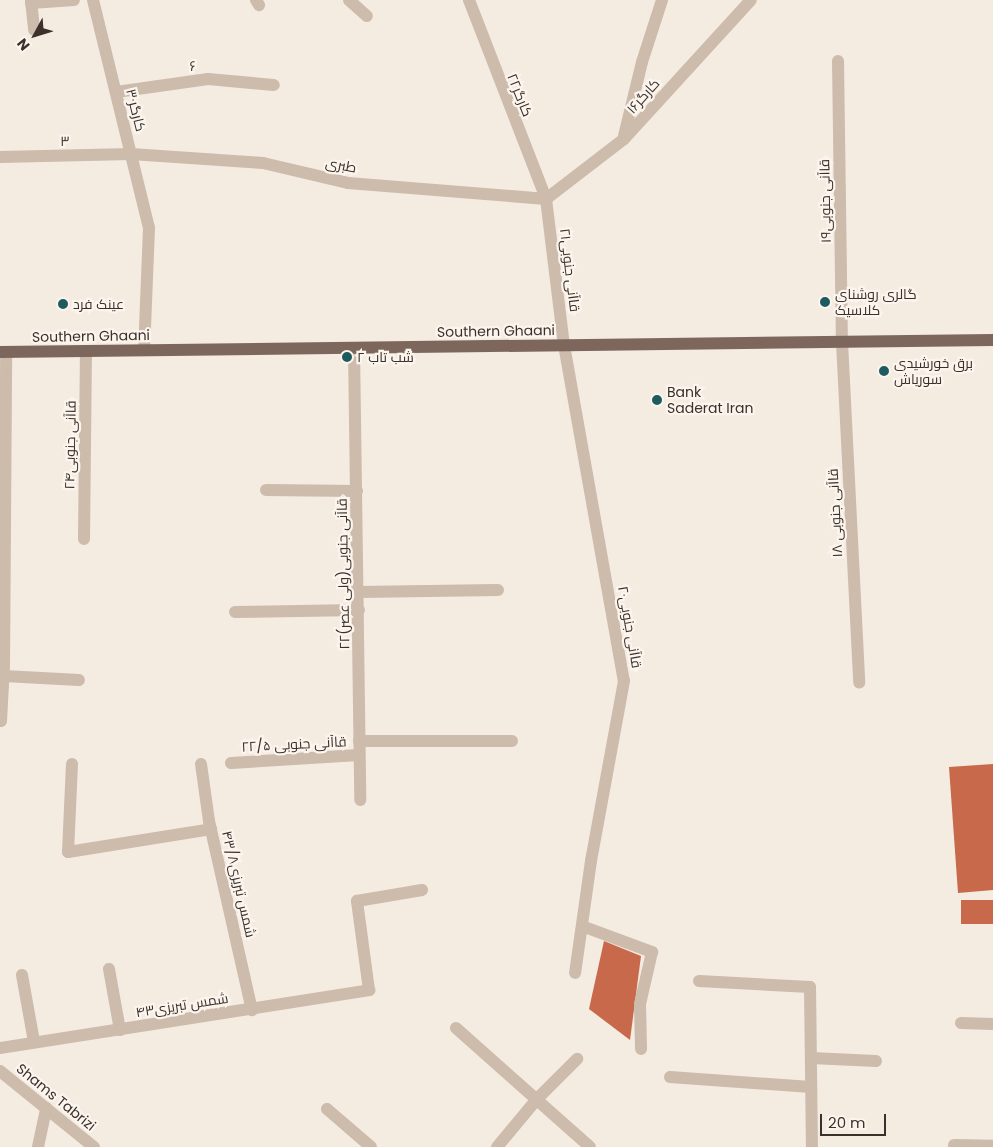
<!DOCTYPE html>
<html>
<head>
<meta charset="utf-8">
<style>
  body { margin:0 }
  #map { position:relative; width:993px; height:1147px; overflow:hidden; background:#f4ebe1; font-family:Poppins,Cairo,sans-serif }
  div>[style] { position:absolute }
  .building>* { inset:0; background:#c8694b; transform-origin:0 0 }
  .minor>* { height:12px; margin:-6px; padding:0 6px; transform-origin:6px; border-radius:6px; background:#cdbbac }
  .major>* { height:12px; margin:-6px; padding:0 6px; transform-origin:6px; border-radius:6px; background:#7d675c }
  .dots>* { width:14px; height:14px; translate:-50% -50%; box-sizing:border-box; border:2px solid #fbf5ee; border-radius:50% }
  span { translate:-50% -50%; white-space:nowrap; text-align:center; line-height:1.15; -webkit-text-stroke:4.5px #fbf5ee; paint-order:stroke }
  .street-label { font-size:14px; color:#3b302b }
  .poi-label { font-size:14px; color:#3b302b }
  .left { translate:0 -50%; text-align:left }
  .north { position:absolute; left:10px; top:10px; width:50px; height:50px; -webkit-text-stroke:4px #fbf5ee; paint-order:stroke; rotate:231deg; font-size:14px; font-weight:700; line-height:20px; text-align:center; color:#3b302b }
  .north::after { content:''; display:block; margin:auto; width:18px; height:22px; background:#3b302b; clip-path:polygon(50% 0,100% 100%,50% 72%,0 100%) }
  .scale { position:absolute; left:820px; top:1114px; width:66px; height:22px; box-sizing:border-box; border:2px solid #3b302b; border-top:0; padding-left:6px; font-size:15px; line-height:18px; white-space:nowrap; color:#3b302b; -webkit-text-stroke:4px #fbf5ee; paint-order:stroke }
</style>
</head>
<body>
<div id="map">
  <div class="building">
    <div style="clip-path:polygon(993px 764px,993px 890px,958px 893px,949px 767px)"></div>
    <div style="left:993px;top:900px;width:24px;height:32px;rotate:90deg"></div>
    <div style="clip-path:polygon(604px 941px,641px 956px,630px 1040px,589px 1009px)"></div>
  </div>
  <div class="minor">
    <div style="left:31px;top:0;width:30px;rotate:84deg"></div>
    <div style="left:93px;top:0;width:235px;rotate:76.2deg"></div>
    <div style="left:149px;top:228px;width:122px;rotate:92.3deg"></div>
    <div style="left:256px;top:0;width:6px;rotate:59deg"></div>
    <div style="left:349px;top:0;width:24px;rotate:42deg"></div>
    <div style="left:469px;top:0;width:213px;rotate:68.8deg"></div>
    <div style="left:546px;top:199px;width:147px;rotate:83deg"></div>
    <div style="left:564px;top:345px;width:341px;rotate:79.9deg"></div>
    <div style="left:624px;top:681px;width:183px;rotate:100.4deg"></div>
    <div style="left:591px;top:861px;width:113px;rotate:98.1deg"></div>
    <div style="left:31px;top:3px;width:43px;rotate:-4deg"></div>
    <div style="left:838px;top:61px;width:281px;rotate:89.2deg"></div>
    <div style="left:842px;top:342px;width:341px;rotate:87.1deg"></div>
    <div style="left:116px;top:92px;width:93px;rotate:-8deg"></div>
    <div style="left:208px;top:79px;width:66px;rotate:5.2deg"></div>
    <div style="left:624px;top:136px;width:76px;rotate:-76.3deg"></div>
    <div style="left:642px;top:62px;width:65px;rotate:-72.1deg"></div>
    <div style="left:0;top:157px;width:131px;rotate:-1.3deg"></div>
    <div style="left:131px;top:154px;width:132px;rotate:3.9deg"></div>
    <div style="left:263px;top:163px;width:87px;rotate:13.2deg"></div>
    <div style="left:348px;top:183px;width:199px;rotate:4.6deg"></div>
    <div style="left:546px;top:199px;width:98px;rotate:-37.6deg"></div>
    <div style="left:624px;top:139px;width:188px;rotate:-47.6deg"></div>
    <div style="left:354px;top:348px;width:452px;rotate:89.2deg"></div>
    <div style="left:266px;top:490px;width:91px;rotate:0.6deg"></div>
    <div style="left:84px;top:539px;width:188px;rotate:-89.4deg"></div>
    <div style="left:358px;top:592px;width:140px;rotate:-0.8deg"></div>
    <div style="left:235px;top:612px;width:124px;rotate:-0.9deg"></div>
    <div style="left:4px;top:676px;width:75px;rotate:3.1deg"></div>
    <div style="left:1px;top:721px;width:55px;rotate:-86.9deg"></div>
    <div style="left:4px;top:666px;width:314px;rotate:-89.6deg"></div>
    <div style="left:359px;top:741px;width:153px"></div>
    <div style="left:231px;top:763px;width:128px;rotate:-3.6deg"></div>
    <div style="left:72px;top:764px;width:88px;rotate:92.6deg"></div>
    <div style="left:68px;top:852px;width:145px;rotate:-9.1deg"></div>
    <div style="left:201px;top:764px;width:58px;rotate:82deg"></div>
    <div style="left:209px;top:821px;width:194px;rotate:77.2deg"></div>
    <div style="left:582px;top:926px;width:75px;rotate:20.4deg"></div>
    <div style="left:652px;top:952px;width:53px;rotate:103deg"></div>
    <div style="left:640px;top:1004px;width:45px;rotate:88.7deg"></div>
    <div style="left:109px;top:969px;width:62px;rotate:79.8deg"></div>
    <div style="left:22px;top:975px;width:68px;rotate:79.8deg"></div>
    <div style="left:699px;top:981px;width:111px;rotate:3.1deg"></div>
    <div style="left:810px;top:987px;width:160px;rotate:89.3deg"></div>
    <div style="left:961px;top:1023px;width:32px;rotate:2deg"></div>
    <div style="left:456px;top:1028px;width:179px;rotate:41.6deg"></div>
    <div style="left:0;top:1048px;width:374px;rotate:-8.9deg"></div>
    <div style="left:369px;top:990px;width:90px;rotate:-97.7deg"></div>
    <div style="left:357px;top:901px;width:66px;rotate:-9.6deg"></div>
    <div style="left:811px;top:1058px;width:65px;rotate:2.6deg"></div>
    <div style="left:0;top:1071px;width:121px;rotate:39deg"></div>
    <div style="left:670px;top:1077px;width:141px;rotate:4.1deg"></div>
    <div style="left:327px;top:1109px;width:58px;rotate:40.8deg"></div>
    <div style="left:954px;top:1145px;width:39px;rotate:1deg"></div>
    <div style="left:38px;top:1147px;width:40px;rotate:-78deg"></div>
    <div style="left:497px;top:1147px;width:62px;rotate:-50.2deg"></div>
    <div style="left:537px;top:1099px;width:57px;rotate:-45deg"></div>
  </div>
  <div class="major">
    <div style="left:0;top:352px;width:993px;rotate:-0.69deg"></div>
  </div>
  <div class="dots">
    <div style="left:825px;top:302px;background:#1f5a5e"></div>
    <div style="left:63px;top:304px;background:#1f5a5e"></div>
    <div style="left:347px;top:357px;background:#1f5a5e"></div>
    <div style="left:884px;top:371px;background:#1f5a5e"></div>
    <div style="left:657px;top:400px;background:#1f5a5e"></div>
  </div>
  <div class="street-label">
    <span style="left:193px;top:66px;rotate:-8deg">۶</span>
    <span style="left:520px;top:95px;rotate:68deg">۲۲کارگر</span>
    <span style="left:643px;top:96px;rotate:-48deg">کارگر۱۶</span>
    <span style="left:136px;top:110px;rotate:76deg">کارگر۳۰</span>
    <span style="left:65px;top:141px;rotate:-1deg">۳</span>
    <span style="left:341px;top:165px;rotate:11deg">طبری</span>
    <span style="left:825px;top:201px;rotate:-91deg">قاآنی جنوبی۱۹</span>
    <span style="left:570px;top:270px;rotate:83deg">قاآنی جنوبی۲۱</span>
    <span style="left:496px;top:331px;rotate:-1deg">Southern Ghaani</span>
    <span style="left:91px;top:336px;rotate:-1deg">Southern Ghaani</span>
    <span style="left:70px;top:445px;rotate:-89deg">۲۴قاآنی جنوبی</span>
    <span style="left:835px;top:513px;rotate:-93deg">قاآنی جنوبی ۱۸</span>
    <span style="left:343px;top:574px;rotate:-91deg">۲۲قاآنی جنوبی(ولی عصر)</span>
    <span style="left:630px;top:627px;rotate:80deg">۲۰قاآنی جنوبی</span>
    <span style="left:294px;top:744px;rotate:-3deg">قاآنی جنوبی ۲۲/۵</span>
    <span style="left:239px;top:884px;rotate:77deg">شمس تبریزی۴۳/۸</span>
    <span style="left:182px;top:1005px;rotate:-9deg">شمس تبریزی۴۳</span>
    <span style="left:56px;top:1097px;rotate:39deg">Shams Tabrizi</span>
  </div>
  <div class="poi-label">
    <span class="left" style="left:835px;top:302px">گالری روشنای<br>کلاسیک</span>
    <span class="left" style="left:73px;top:304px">عینک فرد</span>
    <span class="left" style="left:357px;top:357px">شب تاب ۲</span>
    <span class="left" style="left:894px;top:371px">برق خورشیدی<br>سوریاش</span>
    <span class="left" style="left:667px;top:400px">Bank<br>Saderat Iran</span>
  </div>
  <div class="north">N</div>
  <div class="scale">20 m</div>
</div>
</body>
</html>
